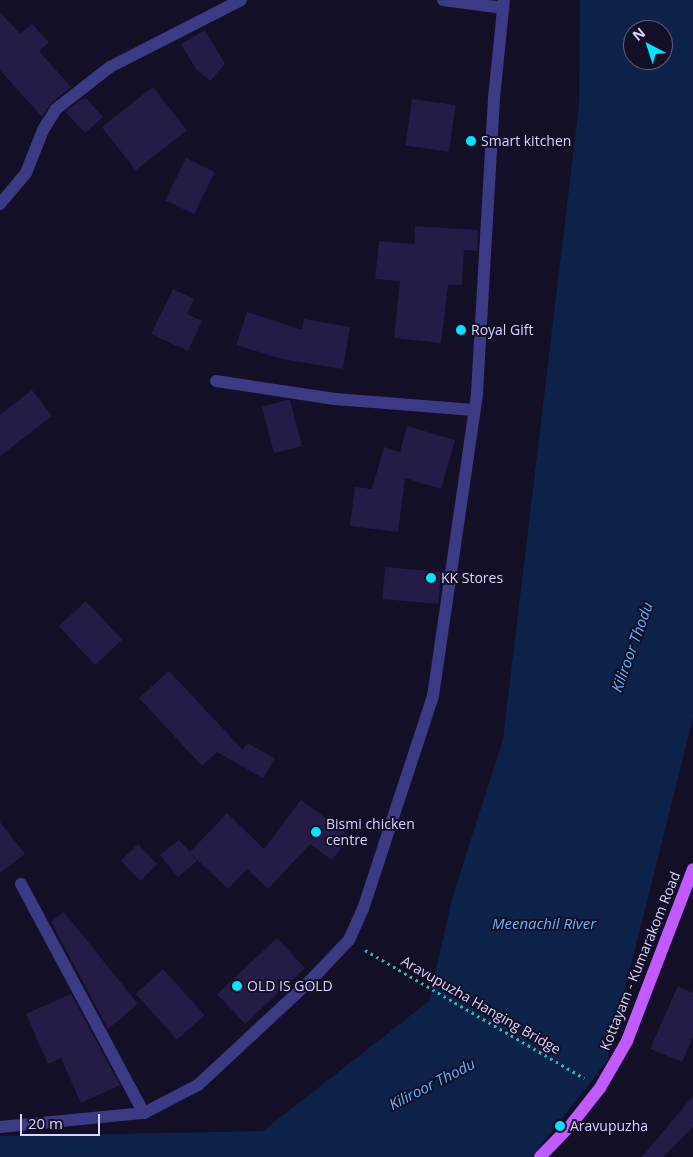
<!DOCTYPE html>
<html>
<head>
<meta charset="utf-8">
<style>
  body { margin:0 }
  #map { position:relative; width:693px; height:1157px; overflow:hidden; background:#130f26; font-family:"Open Sans",sans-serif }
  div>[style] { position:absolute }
  .water>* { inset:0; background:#0c2248 }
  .building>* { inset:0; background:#241b47; transform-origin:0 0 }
  .path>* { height:3px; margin-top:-1.5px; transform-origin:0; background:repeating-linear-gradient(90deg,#2fb8b0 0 2.5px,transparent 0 6.5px) }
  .service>* { height:12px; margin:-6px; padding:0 6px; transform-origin:6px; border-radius:6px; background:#3d3a85 }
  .minor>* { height:12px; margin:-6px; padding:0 6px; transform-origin:6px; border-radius:6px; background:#3d3a85 }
  .tertiary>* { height:12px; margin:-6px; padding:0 6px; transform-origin:6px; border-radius:6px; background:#3d3a85 }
  .primary>* { height:12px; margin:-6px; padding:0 6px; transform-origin:6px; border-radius:6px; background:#c25bff }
  .dots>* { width:14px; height:14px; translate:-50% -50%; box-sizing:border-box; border:2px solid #130f26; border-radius:50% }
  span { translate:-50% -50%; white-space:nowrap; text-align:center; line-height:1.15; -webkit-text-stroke:4px #130f26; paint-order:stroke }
  .poi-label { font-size:14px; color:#d9d4ff }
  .left { translate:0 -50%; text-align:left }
  .street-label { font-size:14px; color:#d9d4ff }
  .water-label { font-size:15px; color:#62b6ff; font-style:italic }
  .north { position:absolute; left:623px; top:20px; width:50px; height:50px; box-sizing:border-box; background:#130f26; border:1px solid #625e7d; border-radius:50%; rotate:320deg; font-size:14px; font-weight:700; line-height:20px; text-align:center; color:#d9d4ff }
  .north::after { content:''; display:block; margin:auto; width:18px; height:22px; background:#00e5ff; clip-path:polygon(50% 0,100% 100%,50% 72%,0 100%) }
  .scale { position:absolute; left:20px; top:1114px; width:80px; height:22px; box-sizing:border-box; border:2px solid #d9d4ff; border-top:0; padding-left:6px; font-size:15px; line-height:18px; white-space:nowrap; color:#d9d4ff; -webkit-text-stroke:4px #130f26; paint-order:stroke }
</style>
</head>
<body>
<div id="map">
  <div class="water">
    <div style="clip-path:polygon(evenodd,580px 0,693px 0,693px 718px,607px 1061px,532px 1157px,0 1157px,0 1136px,263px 1131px,429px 1001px,452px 899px,503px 739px,579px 105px,580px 0,633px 30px,663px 30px,663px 60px,633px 60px,633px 30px)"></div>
  </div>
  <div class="building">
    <div style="clip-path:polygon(0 12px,20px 34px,32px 24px,49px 42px,39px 51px,71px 87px,51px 103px,42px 117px,0 70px)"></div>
    <div style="clip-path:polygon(205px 30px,225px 64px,210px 81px,195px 68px,181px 44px)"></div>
    <div style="left:153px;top:87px;width:55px;height:65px;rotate:52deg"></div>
    <div style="clip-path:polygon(82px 99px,87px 99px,103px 117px,85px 133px,65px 112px)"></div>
    <div style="left:412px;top:99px;width:44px;height:47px;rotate:8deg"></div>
    <div style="left:186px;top:158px;width:32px;height:47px;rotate:26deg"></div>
    <div style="clip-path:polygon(415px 226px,478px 230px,477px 251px,464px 250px,462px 285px,448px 285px,441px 343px,394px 338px,400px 281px,375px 279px,379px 241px,414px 244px)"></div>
    <div style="clip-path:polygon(173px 289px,194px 299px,187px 314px,202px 321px,188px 351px,151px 334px)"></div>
    <div style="clip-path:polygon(247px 312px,302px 330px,304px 319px,350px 327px,343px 369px,282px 359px,236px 345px)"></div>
    <div style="clip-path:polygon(32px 390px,52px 416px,0 456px,0 415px)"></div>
    <div style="clip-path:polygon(286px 400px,290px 400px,302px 446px,274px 453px,262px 407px)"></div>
    <div style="clip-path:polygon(407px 426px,455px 440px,441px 489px,405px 478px,398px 532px,350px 526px,355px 487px,372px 489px,384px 447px,400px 452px)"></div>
    <div style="left:441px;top:572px;width:32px;height:56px;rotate:95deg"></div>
    <div style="left:86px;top:601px;width:53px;height:37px;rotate:47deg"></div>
    <div style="clip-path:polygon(169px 671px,243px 750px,247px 743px,275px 758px,263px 778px,217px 752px,202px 766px,139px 698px)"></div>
    <div style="clip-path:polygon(301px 800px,350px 836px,332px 860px,310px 844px,268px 889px,247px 869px,228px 889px,190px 853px,197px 861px,178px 877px,160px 855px,179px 840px,190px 852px,227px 813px,264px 849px)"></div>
    <div style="clip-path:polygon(0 822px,25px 854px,0 873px)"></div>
    <div style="left:138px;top:844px;width:28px;height:24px;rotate:46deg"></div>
    <div style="clip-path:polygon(64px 912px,138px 1004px,108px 1029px,51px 922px)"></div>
    <div style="left:277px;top:938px;width:41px;height:82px;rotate:47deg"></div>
    <div style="left:163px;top:969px;width:62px;height:37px;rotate:48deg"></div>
    <div style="clip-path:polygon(678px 986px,693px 993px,693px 1037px,682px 1062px,650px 1049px)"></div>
    <div style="clip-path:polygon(71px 994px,120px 1085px,81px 1103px,61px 1058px,48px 1064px,26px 1014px)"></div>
    <div style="clip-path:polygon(693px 1096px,693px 1127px,663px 1157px,642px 1157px)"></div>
  </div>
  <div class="path">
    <div style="left:365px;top:950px;width:254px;rotate:30.3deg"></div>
  </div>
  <div class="service">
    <div style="left:21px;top:884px;width:260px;rotate:61.8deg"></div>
  </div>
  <div class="minor">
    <div style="left:443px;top:0;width:61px;rotate:7.6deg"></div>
    <div style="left:0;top:204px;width:40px;rotate:-50deg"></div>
    <div style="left:26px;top:173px;width:46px;rotate:-68.4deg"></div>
    <div style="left:43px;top:130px;width:25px;rotate:-58deg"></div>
    <div style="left:56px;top:109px;width:68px;rotate:-37.9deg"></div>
    <div style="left:110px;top:67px;width:147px;rotate:-27.1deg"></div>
    <div style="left:216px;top:381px;width:120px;rotate:8.6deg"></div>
    <div style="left:335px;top:399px;width:139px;rotate:4.5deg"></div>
  </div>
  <div class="tertiary">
    <div style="left:0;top:1127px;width:145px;rotate:-5.6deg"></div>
    <div style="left:144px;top:1113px;width:61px;rotate:-27.4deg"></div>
    <div style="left:198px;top:1085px;width:153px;rotate:-42.9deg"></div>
    <div style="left:310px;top:981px;width:57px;rotate:-46.4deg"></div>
    <div style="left:349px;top:940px;width:34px;rotate:-66deg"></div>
    <div style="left:363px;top:909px;width:224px;rotate:-71.8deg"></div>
    <div style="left:433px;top:696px;width:306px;rotate:-81.7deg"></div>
    <div style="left:477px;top:393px;width:295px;rotate:-86.7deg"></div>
    <div style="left:494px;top:98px;width:99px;rotate:-84.2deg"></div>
  </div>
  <div class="primary">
    <div style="left:540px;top:1157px;width:43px;rotate:-45.9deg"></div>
    <div style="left:570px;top:1126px;width:48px;rotate:-51.7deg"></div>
    <div style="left:600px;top:1088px;width:54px;rotate:-60.1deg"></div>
    <div style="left:627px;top:1041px;width:184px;rotate:-69deg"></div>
  </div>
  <div class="dots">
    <div style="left:471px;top:141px;background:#00e5ff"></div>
    <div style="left:461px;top:330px;background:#00e5ff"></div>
    <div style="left:431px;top:578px;background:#00e5ff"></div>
    <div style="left:316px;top:832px;background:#00e5ff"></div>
    <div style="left:237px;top:986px;background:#00e5ff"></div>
    <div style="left:560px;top:1126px;background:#00e5ff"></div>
  </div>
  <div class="poi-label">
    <span class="left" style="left:481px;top:141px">Smart kitchen</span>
    <span class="left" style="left:471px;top:330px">Royal Gift</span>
    <span class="left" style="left:441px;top:578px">KK Stores</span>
    <span class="left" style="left:326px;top:832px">Bismi chicken<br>centre</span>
    <span class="left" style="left:247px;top:986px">OLD IS GOLD</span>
    <span class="left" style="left:570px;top:1126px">Aravupuzha</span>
  </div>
  <div class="street-label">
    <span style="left:640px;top:961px;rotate:-68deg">Kottayam - Kumarakom Road</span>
    <span style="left:481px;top:1005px;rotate:30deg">Aravupuzha Hanging Bridge</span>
  </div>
  <div class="water-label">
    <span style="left:632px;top:647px;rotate:-70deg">Kiliroor Thodu</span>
    <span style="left:544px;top:924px">Meenachil River</span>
    <span style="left:432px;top:1084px;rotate:-27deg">Kiliroor Thodu</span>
  </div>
  <div class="north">N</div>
  <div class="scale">20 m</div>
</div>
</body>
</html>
